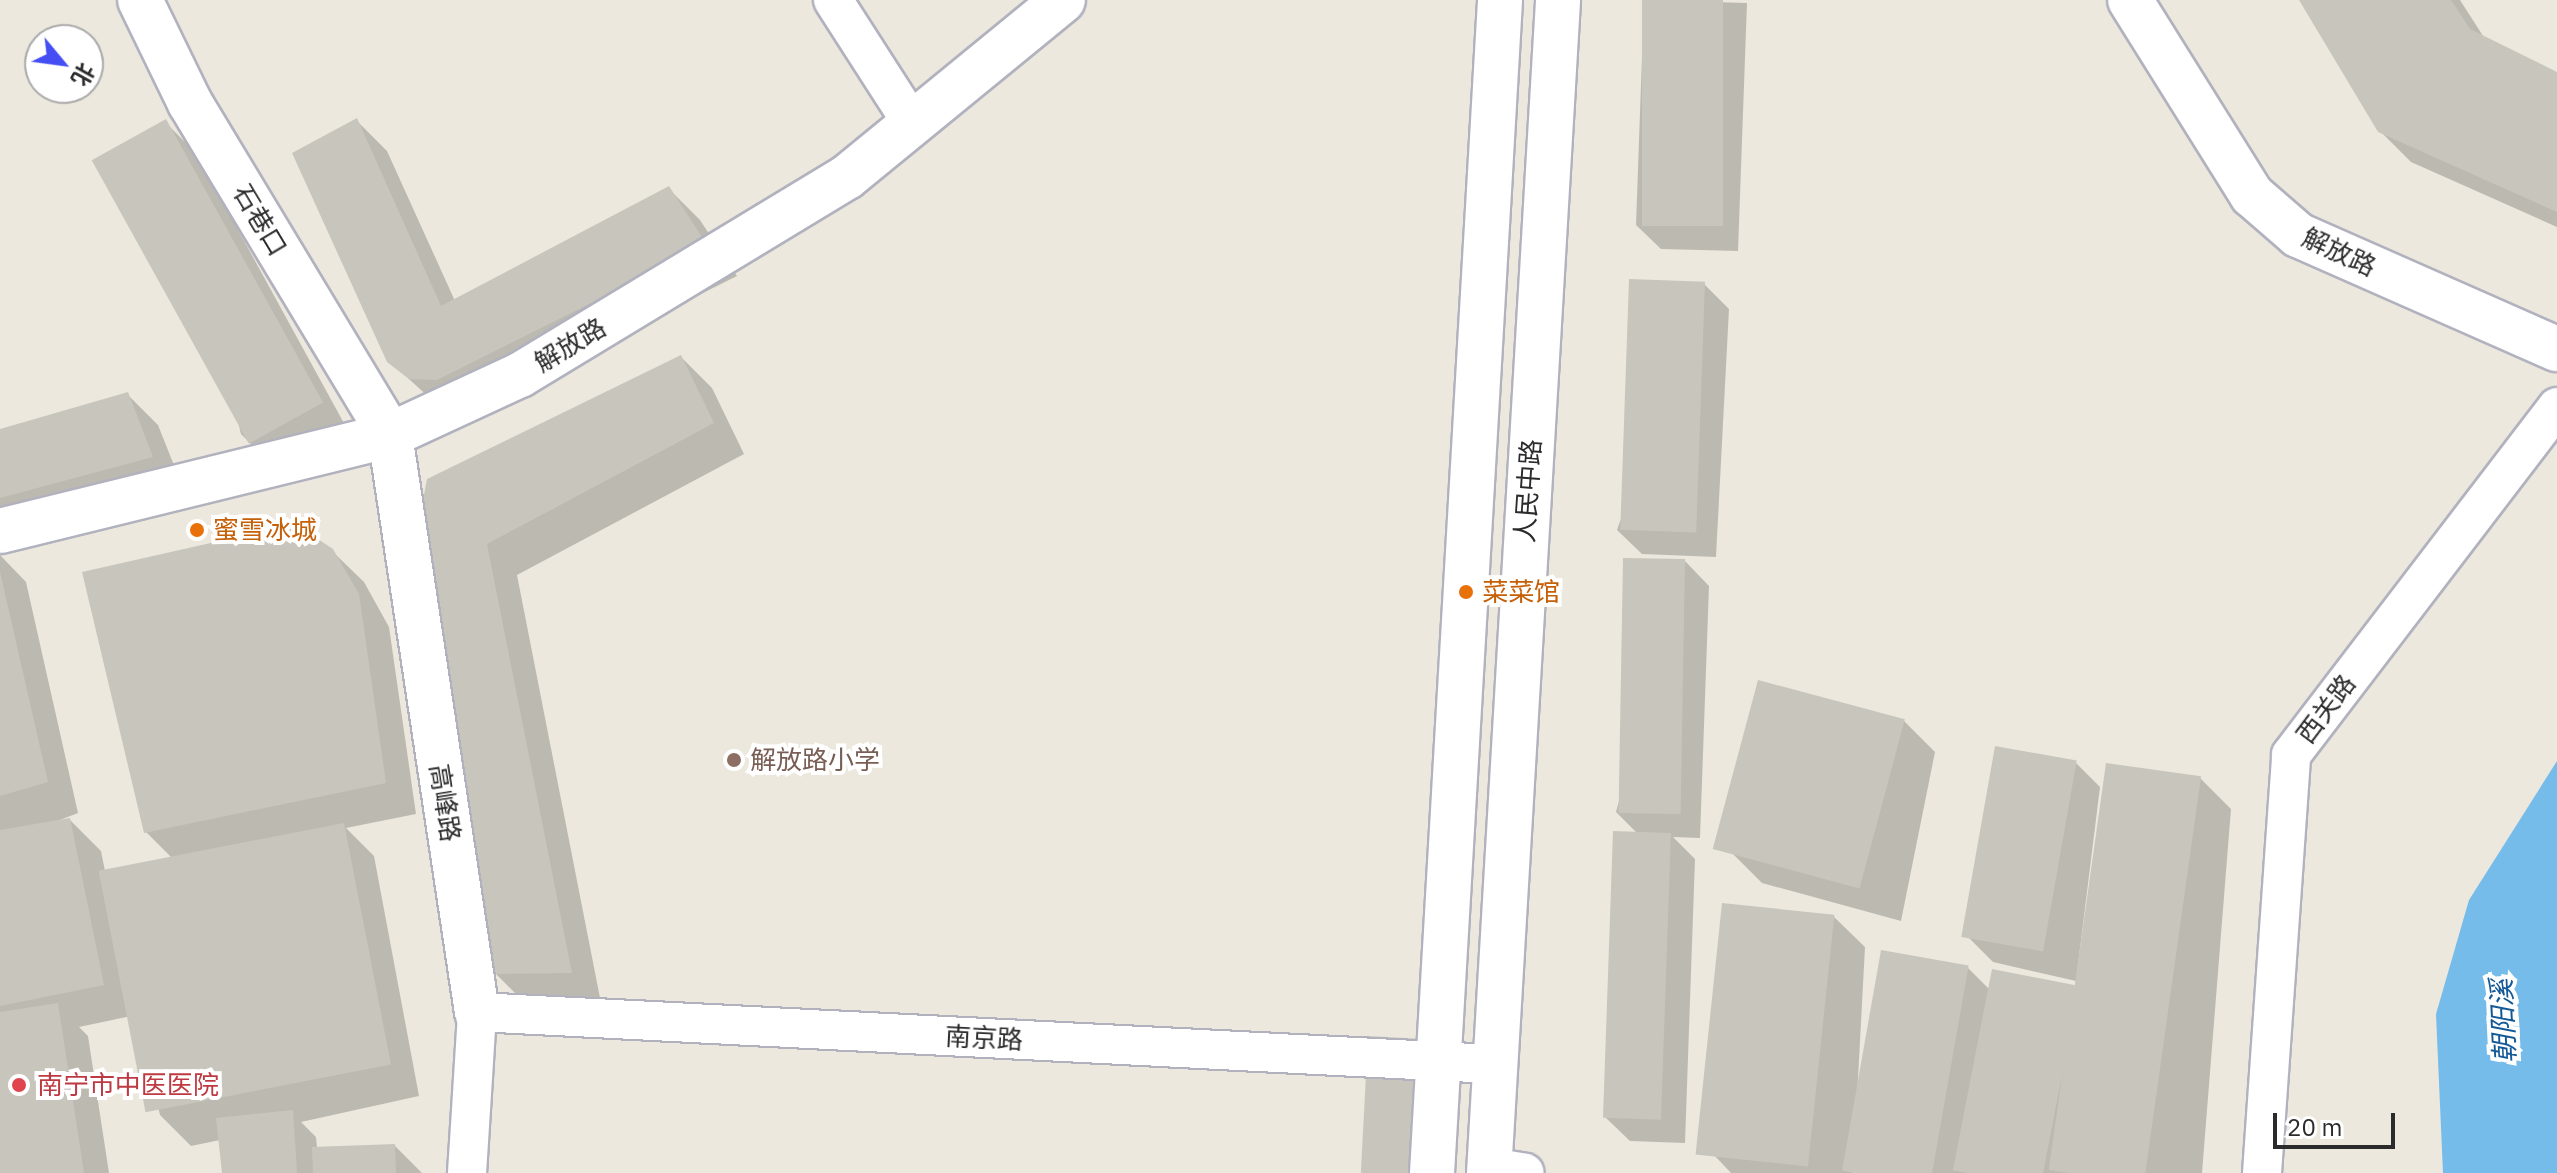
<!DOCTYPE html>
<html>
<head>
<meta charset="utf-8">
<style>
  body { margin:0 }
  #map { position:relative; width:2557px; height:1173px; overflow:hidden; background:#ece8de; font-family:"IBM Plex Sans","Noto Sans SC",sans-serif }
  div>[style] { position:absolute }
  .water>* { inset:0; background:#75bcea }
  .shadow>* { inset:0; background:#0003 }
  .building>* { inset:0; background:#c8c6bc; transform-origin:0 0 }
  .roads { filter:drop-shadow(2px 0 #b1b2be) drop-shadow(-2px 0 #b1b2be) drop-shadow(0 2px #b1b2be) drop-shadow(0 -2px #b1b2be) }
  .street>* { height:38px; margin:-19px; padding:0 19px; transform-origin:19px; border-radius:19px; background:#fff }
  .secondary>* { height:44px; margin:-22px; padding:0 22px; transform-origin:22px; border-radius:22px; background:#fff }
  .dots>* { width:22px; height:22px; translate:-50% -50%; box-sizing:border-box; border:4px solid #fff; border-radius:50% }
  span { translate:-50% -50%; white-space:nowrap; text-align:center; line-height:1.15; -webkit-text-stroke:8px #fff; paint-order:stroke }
  .street-label { font-size:26px; color:#2b2b2b }
  .food-label { font-size:26px; color:#c56008 }
  .left { translate:0 -50%; text-align:left }
  .education-label { font-size:26px; color:#785e54 }
  .health-label { font-size:26px; color:#be3a42 }
  .water-label { font-size:28px; color:#135997; font-style:italic }
  .north { position:absolute; left:24px; top:24px; width:80px; height:80px; box-sizing:border-box; background:#fff; border:2px solid #aaa; border-radius:50%; rotate:119deg; font-size:22px; font-weight:700; line-height:32px; text-align:center; color:#2b2b2b }
  .north::after { content:''; display:block; margin:auto; width:28px; height:36px; background:#444ef3; clip-path:polygon(50% 0,100% 100%,50% 72%,0 100%) }
  .scale { position:absolute; left:2273px; top:1113px; width:122px; height:36px; box-sizing:border-box; border:4px solid #2b2b2b; border-top:0; padding-left:10px; font-size:24px; line-height:28px; white-space:nowrap; color:#2b2b2b; -webkit-text-stroke:6px #fff; paint-order:stroke }
</style>
</head>
<body>
<div id="map">
  <div class="water">
    <div style="clip-path:polygon(2557px 761px,2557px 1173px,2443px 1173px,2436px 1014px,2469px 900px)"></div>
  </div>
  <div class="shadow">
    <div style="clip-path:polygon(1644px 0,1747px 3px,1738px 251px,1661px 249px,1636px 225px)"></div>
    <div style="clip-path:polygon(2302px 0,2460px 0,2485px 39px,2557px 74px,2557px 227px,2411px 162px,2380px 131px)"></div>
    <div style="clip-path:polygon(356px 120px,387px 151px,455px 301px,669px 189px,700px 220px,737px 276px,469px 410px,442px 409px,389px 361px)"></div>
    <div style="clip-path:polygon(165px 122px,196px 153px,351px 436px,272px 465px,241px 434px)"></div>
    <div style="clip-path:polygon(1704px 284px,1729px 309px,1716px 557px,1642px 554px,1617px 530px)"></div>
    <div style="clip-path:polygon(681px 357px,712px 388px,744px 454px,517px 575px,601px 1003px,526px 1004px,495px 973px,422px 516px)"></div>
    <div style="clip-path:polygon(127px 394px,158px 425px,183px 488px,0 537px,0 431px)"></div>
    <div style="clip-path:polygon(332px 551px,364px 582px,389px 627px,416px 814px,346px 828px,374px 856px,419px 1096px,301px 1122px,316px 1137px,317px 1147px,395px 1146px,422px 1173px,224px 1173px,220px 1140px,191px 1146px,160px 1115px,136px 1015px,79px 1027px,88px 1036px,109px 1173px,0 1173px,0 555px,26px 582px,78px 813px,52px 823px,70px 820px,101px 851px,107px 881px,178px 864px,146px 832px)"></div>
    <div style="clip-path:polygon(1685px 561px,1709px 586px,1700px 838px,1673px 837px,1695px 859px,1685px 1143px,1630px 1141px,1605px 1117px,1638px 834px,1616px 812px)"></div>
    <div style="clip-path:polygon(1904px 721px,1935px 752px,1901px 921px,1762px 883px,1731px 852px)"></div>
    <div style="clip-path:polygon(2076px 763px,2100px 787px,2076px 981px,1993px 962px,1969px 938px)"></div>
    <div style="clip-path:polygon(2200px 778px,2231px 809px,2202px 1173px,1861px 1173px,1968px 968px,1991px 991px,2078px 987px,2091px 1001px)"></div>
    <div style="clip-path:polygon(1833px 916px,1865px 947px,1853px 1173px,1731px 1173px,1714px 1155px)"></div>
  </div>
  <div class="building">
    <div style="left:1642px;top:0;width:81px;height:226px"></div>
    <div style="clip-path:polygon(2299px 0,2451px 0,2470px 29px,2557px 72px,2557px 212px,2378px 132px)"></div>
    <div style="clip-path:polygon(357px 118px,441px 306px,669px 186px,707px 245px,437px 380px,409px 379px,387px 362px,292px 153px)"></div>
    <div style="left:166px;top:119px;width:324px;height:85px;rotate:61deg"></div>
    <div style="left:1629px;top:279px;width:76px;height:251px;rotate:2deg"></div>
    <div style="clip-path:polygon(681px 355px,714px 423px,487px 544px,572px 973px,493px 974px,420px 516px,427px 479px)"></div>
    <div style="clip-path:polygon(128px 392px,153px 457px,0 498px,0 429px)"></div>
    <div style="clip-path:polygon(295px 524px,333px 549px,359px 594px,386px 783px,144px 833px,82px 572px)"></div>
    <div style="left:1623px;top:558px;width:62px;height:255px;rotate:1deg"></div>
    <div style="clip-path:polygon(0 572px,48px 782px,0 796px)"></div>
    <div style="left:1758px;top:680px;width:152px;height:175px;rotate:15deg"></div>
    <div style="left:1995px;top:746px;width:83px;height:194px;rotate:10deg"></div>
    <div style="left:2106px;top:763px;width:96px;height:411px;rotate:8deg"></div>
    <div style="clip-path:polygon(70px 818px,104px 985px,0 1006px,0 830px)"></div>
    <div style="left:344px;top:823px;width:246px;height:250px;rotate:79deg"></div>
    <div style="left:1613px;top:831px;width:58px;height:287px;rotate:2deg"></div>
    <div style="left:1722px;top:903px;width:113px;height:253px;rotate:6deg"></div>
    <div style="left:1881px;top:950px;width:89px;height:224px;rotate:10deg"></div>
    <div style="left:1992px;top:969px;width:89px;height:205px;rotate:11deg"></div>
    <div style="clip-path:polygon(58px 1003px,84px 1173px,0 1173px,0 1012px)"></div>
    <div style="left:1368px;top:1036px;width:51px;height:137px;rotate:3deg"></div>
    <div style="clip-path:polygon(293px 1110px,297px 1173px,222px 1173px,216px 1118px)"></div>
    <div style="left:395px;top:1144px;width:29px;height:83px;rotate:88deg"></div>
  </div>
  <div class="roads">
    <div class="street">
      <div style="left:833px;top:0;width:146px;rotate:57.3deg"></div>
      <div style="left:1489px;top:1167px;width:36px;rotate:9deg"></div>
      <div style="left:467px;top:1173px;width:161px;rotate:-86.4deg"></div>
      <div style="left:477px;top:1012px;width:1016px;rotate:2.93deg"></div>
      <div style="left:2262px;top:1173px;width:419px;rotate:-86deg"></div>
      <div style="left:2291px;top:755px;width:438px;rotate:-52.6deg"></div>
    </div>
    <div class="secondary">
      <div style="left:140px;top:0;width:114px;rotate:64.1deg"></div>
      <div style="left:190px;top:103px;width:388px;rotate:58.9deg"></div>
      <div style="left:390px;top:435px;width:584px;rotate:81.43deg"></div>
      <div style="left:2130px;top:0;width:230px;rotate:58deg"></div>
      <div style="left:2252px;top:195px;width:61px;rotate:41deg"></div>
      <div style="left:2298px;top:235px;width:283px;rotate:23.8deg"></div>
      <div style="left:0;top:531px;width:402px;rotate:-13.8deg"></div>
      <div style="left:390px;top:435px;width:143px;rotate:-24.8deg"></div>
      <div style="left:520px;top:375px;width:382px;rotate:-31.2deg"></div>
      <div style="left:847px;top:177px;width:279px;rotate:-39.3deg"></div>
      <div style="left:1432px;top:1173px;width:1175px;rotate:-86.68deg"></div>
      <div style="left:1489px;top:1173px;width:1175px;rotate:-86.63deg"></div>
    </div>
  </div>
  <div class="dots">
    <div style="left:197px;top:530px;background:#e8710a"></div>
    <div style="left:1466px;top:592px;background:#e8710a"></div>
    <div style="left:734px;top:760px;background:#8d6e63"></div>
    <div style="left:19px;top:1085px;background:#e0444e"></div>
  </div>
  <div class="street-label">
    <span style="left:260px;top:220px;rotate:59deg">石巷口</span>
    <span style="left:2339px;top:252px;rotate:25deg">解放路</span>
    <span style="left:570px;top:345px;rotate:-31deg">解放路</span>
    <span style="left:1528px;top:491px;rotate:-86deg">人民中路</span>
    <span style="left:2326px;top:709px;rotate:-53deg">西关路</span>
    <span style="left:445px;top:803px;rotate:81deg">高峰路</span>
    <span style="left:984px;top:1038px;rotate:3deg">南京路</span>
  </div>
  <div class="food-label">
    <span class="left" style="left:213px;top:530px">蜜雪冰城</span>
    <span class="left" style="left:1482px;top:592px">菜菜馆</span>
  </div>
  <div class="education-label">
    <span class="left" style="left:750px;top:760px">解放路小学</span>
  </div>
  <div class="health-label">
    <span class="left" style="left:37px;top:1085px">南宁市中医医院</span>
  </div>
  <div class="water-label">
    <span style="left:2503px;top:1021px;rotate:-93deg">朝阳溪</span>
  </div>
  <div class="north">北</div>
  <div class="scale">20 m</div>
</div>
</body>
</html>
